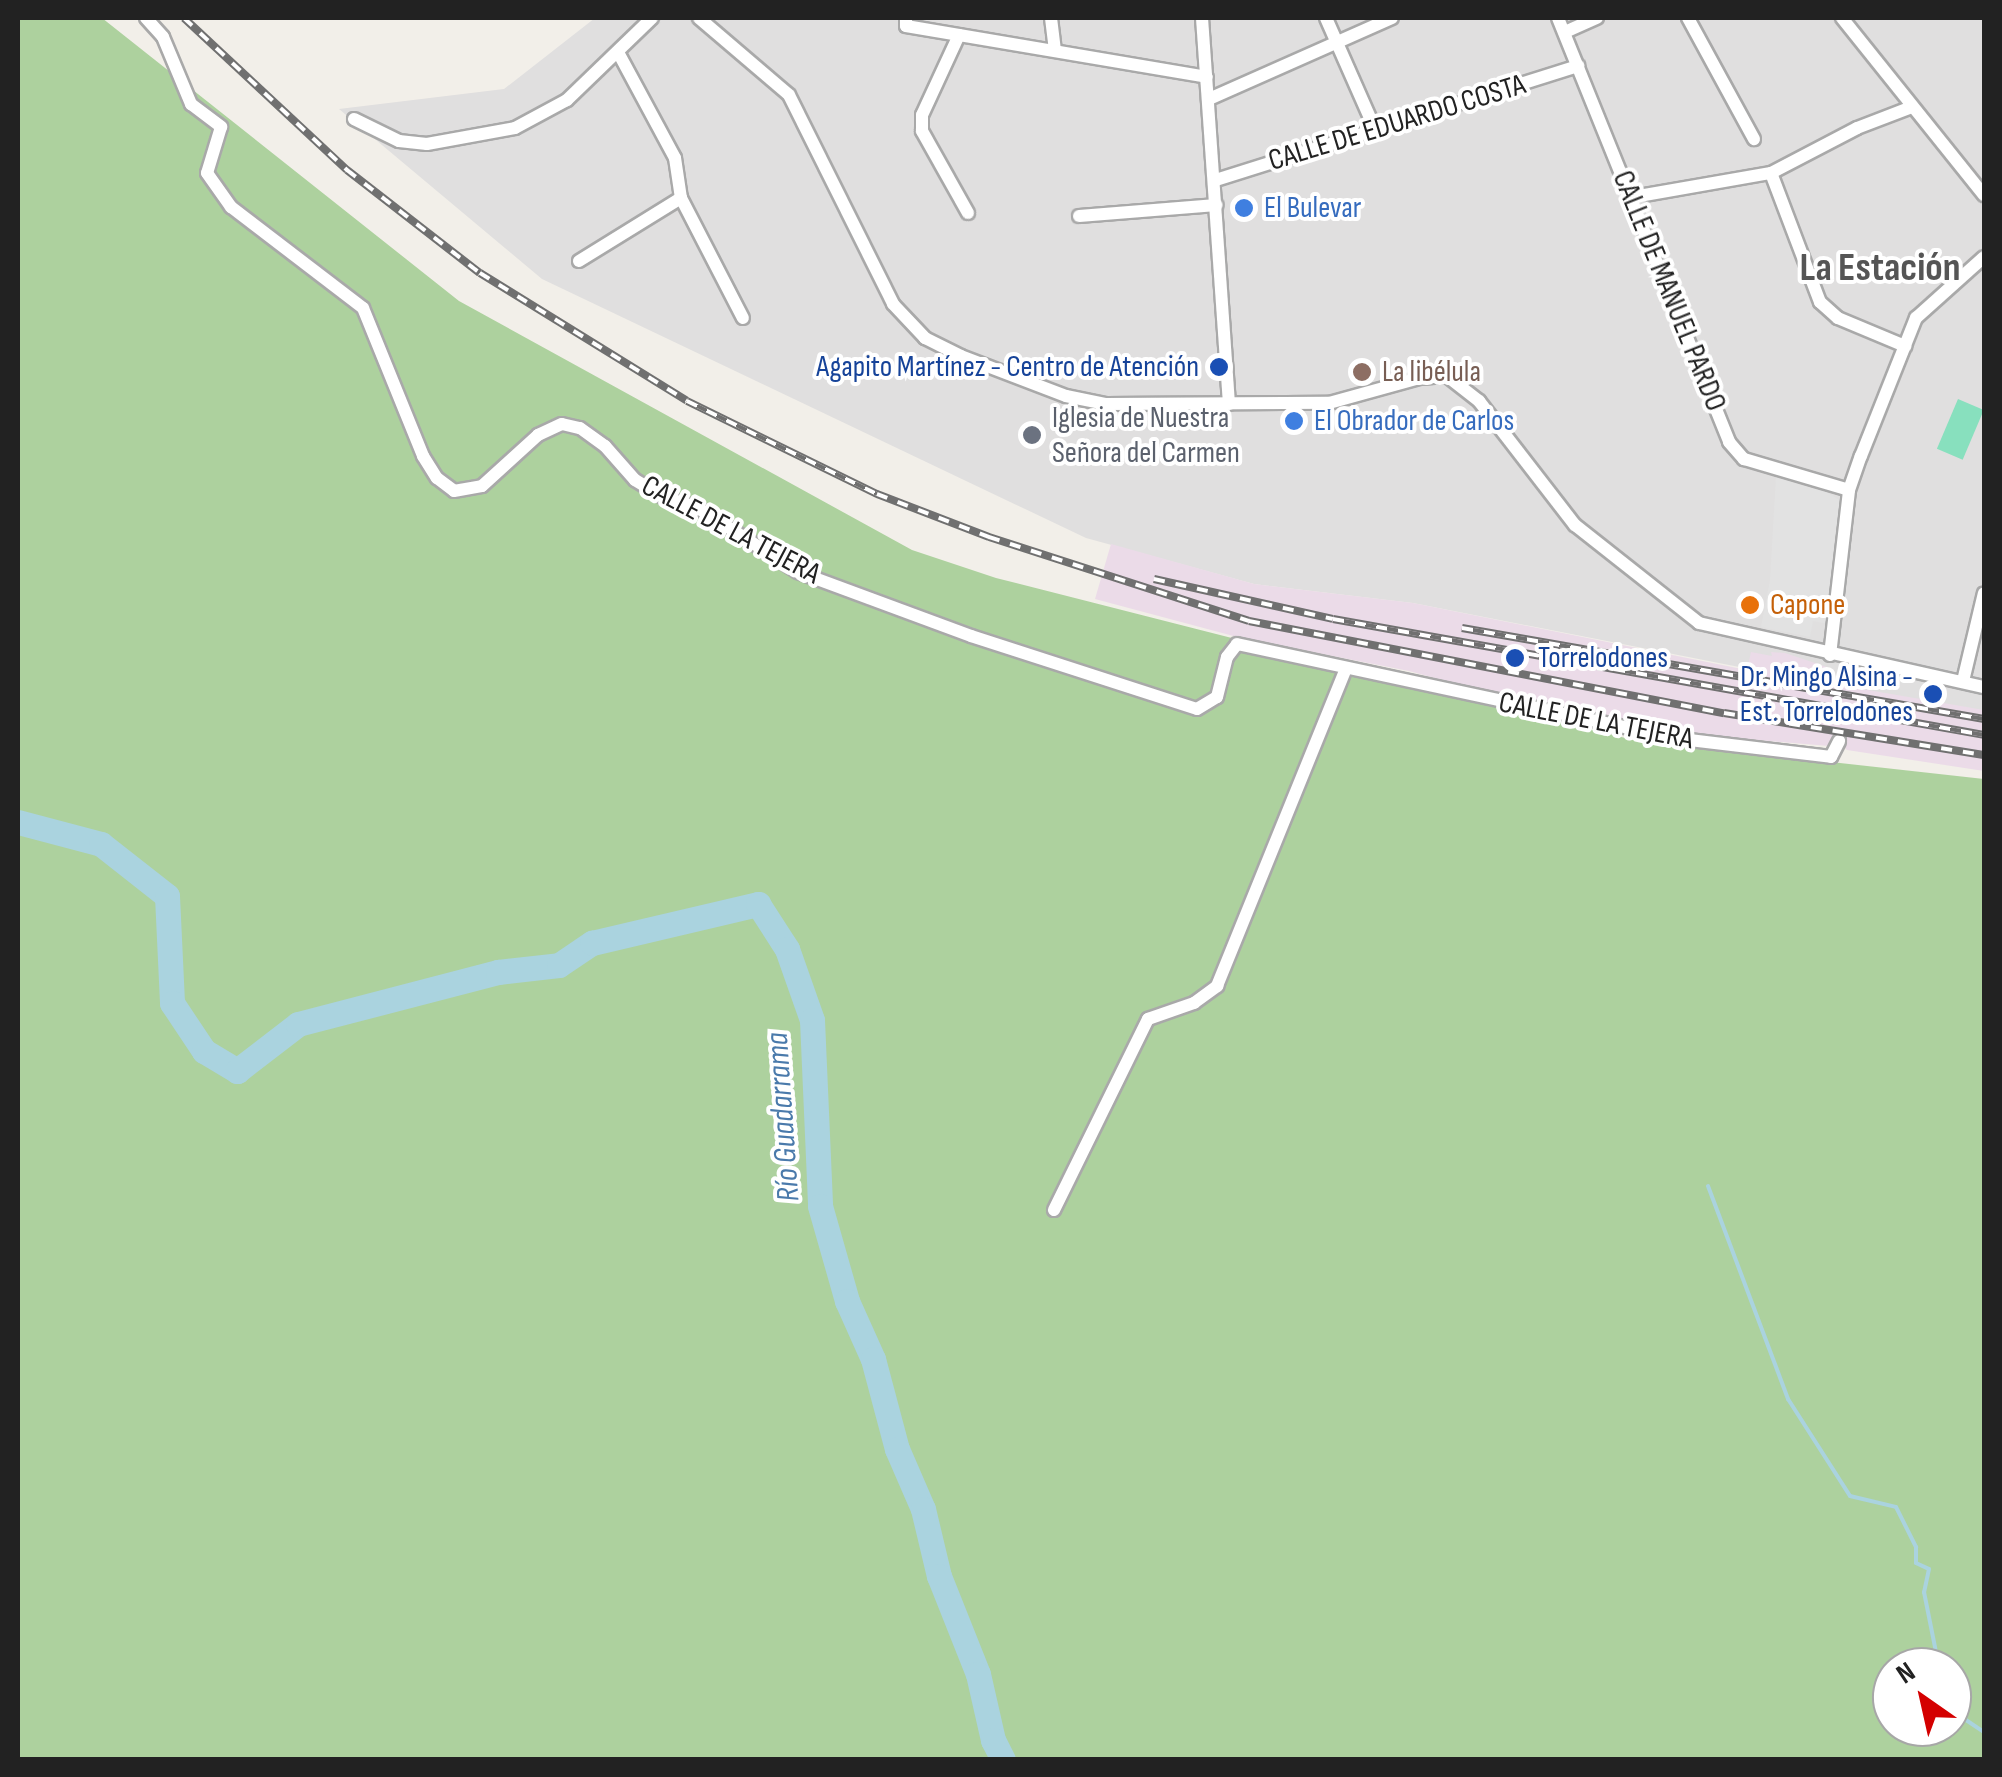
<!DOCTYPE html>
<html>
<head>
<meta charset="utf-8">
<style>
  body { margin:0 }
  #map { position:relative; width:2002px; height:1777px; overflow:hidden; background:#f2efe9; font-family:"Sofia Sans Condensed",sans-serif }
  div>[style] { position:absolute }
  .residential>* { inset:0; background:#e0dfdf }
  .industrial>* { inset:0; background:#ebdbe8 }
  .forest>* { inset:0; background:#add19e }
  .pitch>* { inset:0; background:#88e0be; transform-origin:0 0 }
  .parking>* { inset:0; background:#e2e2e2 }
  .stream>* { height:4px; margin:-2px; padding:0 2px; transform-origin:2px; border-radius:2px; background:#aad3df }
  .river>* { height:25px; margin:-12.5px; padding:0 12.5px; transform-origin:12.5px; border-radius:12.5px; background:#aad3df }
  .roads { filter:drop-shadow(2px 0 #a9a9a9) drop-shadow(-2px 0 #a9a9a9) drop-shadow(0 2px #a9a9a9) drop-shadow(0 -2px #a9a9a9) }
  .minor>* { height:12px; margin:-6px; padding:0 6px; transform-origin:6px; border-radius:6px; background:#fff }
  .rail>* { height:8px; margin-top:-4px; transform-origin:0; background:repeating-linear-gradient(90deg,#fff 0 11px,#707070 0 22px); box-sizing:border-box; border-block:2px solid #707070 }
  .dots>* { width:28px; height:28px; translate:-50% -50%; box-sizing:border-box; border:5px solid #fff; border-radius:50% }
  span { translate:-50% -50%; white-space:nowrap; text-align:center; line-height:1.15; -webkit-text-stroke:8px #fff; paint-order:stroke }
  .street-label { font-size:30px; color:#222 }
  .shop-label { font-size:30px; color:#366cbe }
  .left { translate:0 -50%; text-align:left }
  .transit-label { font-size:30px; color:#164399 }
  .right { translate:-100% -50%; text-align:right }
  .education-label { font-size:30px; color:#785e54 }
  .worship-label { font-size:30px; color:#5b616d }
  .food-label { font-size:30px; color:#c56008 }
  .water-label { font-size:32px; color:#4a7aab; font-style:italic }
  .district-label { font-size:40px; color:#555; font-weight:700 }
  .frame { position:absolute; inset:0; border:20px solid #222; pointer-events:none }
  .north { position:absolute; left:1872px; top:1647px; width:100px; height:100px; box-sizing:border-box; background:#fff; border:2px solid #a7a7a7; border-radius:50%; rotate:326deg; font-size:28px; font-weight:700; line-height:40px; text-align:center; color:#222 }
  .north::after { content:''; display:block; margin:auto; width:35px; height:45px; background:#d40000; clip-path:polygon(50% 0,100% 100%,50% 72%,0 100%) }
</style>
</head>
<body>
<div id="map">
  <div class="residential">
    <div style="clip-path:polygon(595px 18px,1984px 18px,1984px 715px,1413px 603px,1254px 584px,1086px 538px,542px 279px,339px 109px,504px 89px)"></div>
  </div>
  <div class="industrial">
    <div style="clip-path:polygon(1111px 544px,1254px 584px,1413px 603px,1747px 670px,1751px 652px,1772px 656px,1771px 652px,1785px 653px,1827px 667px,1833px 684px,1984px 710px,1984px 771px,1847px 750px,1838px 741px,1829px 746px,1686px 734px,1548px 709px,1409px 671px,1241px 638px,1095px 599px)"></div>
  </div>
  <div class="forest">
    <div style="clip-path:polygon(evenodd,18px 18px,102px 18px,459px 301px,912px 550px,996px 578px,1633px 740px,1984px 779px,1984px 1759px,18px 1759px,18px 18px,1892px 1667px,1952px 1667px,1952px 1727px,1892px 1727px,1892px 1667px)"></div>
  </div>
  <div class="pitch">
    <div style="left:1958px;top:399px;width:28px;height:54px;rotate:23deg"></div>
  </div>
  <div class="parking">
    <div style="clip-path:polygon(1776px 476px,1820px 488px,1844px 503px,1829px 624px,1813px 621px,1810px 637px,1761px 627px,1770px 580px)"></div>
  </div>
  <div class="stream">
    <div style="left:1708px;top:1186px;width:228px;rotate:69.4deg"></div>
    <div style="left:1788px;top:1399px;width:115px;rotate:57.4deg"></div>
    <div style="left:1850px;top:1496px;width:47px;rotate:13.4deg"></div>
    <div style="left:1896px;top:1507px;width:45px;rotate:63.4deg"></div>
    <div style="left:1916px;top:1547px;width:16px;rotate:90deg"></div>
    <div style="left:1916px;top:1563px;width:14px;rotate:25deg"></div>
    <div style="left:1929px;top:1569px;width:24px;rotate:102deg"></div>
    <div style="left:1924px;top:1592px;width:76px;rotate:78.7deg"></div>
    <div style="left:1952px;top:1699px;width:19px;rotate:65deg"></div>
    <div style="left:1960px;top:1716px;width:29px;rotate:34deg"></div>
  </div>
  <div class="river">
    <div style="left:18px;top:822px;width:86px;rotate:14.8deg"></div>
    <div style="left:101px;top:844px;width:84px;rotate:38.2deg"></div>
    <div style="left:167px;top:896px;width:107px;rotate:87.3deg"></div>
    <div style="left:172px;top:1003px;width:58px;rotate:56.3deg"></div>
    <div style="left:204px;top:1051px;width:39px;rotate:31deg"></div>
    <div style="left:237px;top:1071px;width:77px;rotate:-37.6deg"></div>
    <div style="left:298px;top:1024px;width:207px;rotate:-14.6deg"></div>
    <div style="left:498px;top:972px;width:61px;rotate:-6.5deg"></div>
    <div style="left:559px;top:965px;width:40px;rotate:-34deg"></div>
    <div style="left:592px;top:943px;width:171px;rotate:-13.2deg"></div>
    <div style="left:758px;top:904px;width:54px;rotate:57.2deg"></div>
    <div style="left:787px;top:949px;width:75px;rotate:70.6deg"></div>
    <div style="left:812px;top:1020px;width:186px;rotate:87.5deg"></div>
    <div style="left:820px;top:1206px;width:99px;rotate:74.1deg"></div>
    <div style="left:847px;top:1301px;width:64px;rotate:65.9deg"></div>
    <div style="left:873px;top:1359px;width:93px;rotate:75.1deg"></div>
    <div style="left:897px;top:1449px;width:65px;rotate:66.6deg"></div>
    <div style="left:923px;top:1509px;width:69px;rotate:76.6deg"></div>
    <div style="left:939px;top:1576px;width:105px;rotate:68.3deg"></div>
    <div style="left:978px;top:1674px;width:68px;rotate:77.2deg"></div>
    <div style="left:993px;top:1740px;width:22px;rotate:63deg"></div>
  </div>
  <div class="roads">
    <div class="minor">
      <div style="left:146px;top:18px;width:25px;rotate:48deg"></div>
      <div style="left:163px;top:37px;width:73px;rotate:67.3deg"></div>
      <div style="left:191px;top:104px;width:38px;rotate:37deg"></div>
      <div style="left:221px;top:127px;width:48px;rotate:106.9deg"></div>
      <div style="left:207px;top:173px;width:42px;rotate:54.8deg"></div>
      <div style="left:231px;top:207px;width:166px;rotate:37.4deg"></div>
      <div style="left:363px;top:308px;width:160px;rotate:67.9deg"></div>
      <div style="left:423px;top:456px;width:26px;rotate:58deg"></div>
      <div style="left:437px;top:478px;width:21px;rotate:37deg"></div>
      <div style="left:454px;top:491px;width:28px;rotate:-10deg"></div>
      <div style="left:482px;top:486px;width:76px;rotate:-42.3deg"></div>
      <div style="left:538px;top:435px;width:26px;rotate:-25deg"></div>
      <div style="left:562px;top:424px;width:18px;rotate:13deg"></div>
      <div style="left:580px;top:428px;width:31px;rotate:36deg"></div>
      <div style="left:605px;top:446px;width:45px;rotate:48.6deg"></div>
      <div style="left:635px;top:480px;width:33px;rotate:31deg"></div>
      <div style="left:663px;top:497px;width:37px;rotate:17deg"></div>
      <div style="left:698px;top:508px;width:119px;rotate:32.6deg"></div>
      <div style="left:798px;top:572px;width:184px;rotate:20.3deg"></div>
      <div style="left:971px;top:636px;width:237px;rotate:17.9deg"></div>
      <div style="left:1197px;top:709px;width:23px;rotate:-31deg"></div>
      <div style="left:1217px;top:697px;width:41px;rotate:-76deg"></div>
      <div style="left:1227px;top:657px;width:16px;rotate:-52deg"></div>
      <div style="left:1237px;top:644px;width:454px;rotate:12.1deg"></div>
      <div style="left:1681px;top:739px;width:151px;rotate:6.8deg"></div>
      <div style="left:1831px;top:757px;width:18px;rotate:-63deg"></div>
      <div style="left:699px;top:18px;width:118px;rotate:40.5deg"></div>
      <div style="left:789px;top:95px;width:233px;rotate:63.5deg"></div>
      <div style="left:893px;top:304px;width:47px;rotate:46.7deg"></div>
      <div style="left:925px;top:338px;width:40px;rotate:26.6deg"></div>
      <div style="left:961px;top:356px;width:112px;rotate:20.9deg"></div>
      <div style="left:1066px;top:396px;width:41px;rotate:11.3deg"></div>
      <div style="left:1106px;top:404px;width:223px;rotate:-0.3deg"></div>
      <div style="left:1329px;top:403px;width:94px;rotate:-15.4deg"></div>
      <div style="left:1420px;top:378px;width:27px;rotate:-4deg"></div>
      <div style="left:1447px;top:376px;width:41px;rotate:38deg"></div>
      <div style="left:1479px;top:401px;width:157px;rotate:52.3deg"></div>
      <div style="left:1575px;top:525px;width:158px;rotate:38.3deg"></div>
      <div style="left:1699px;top:623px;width:292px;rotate:12.7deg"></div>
      <div style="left:906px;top:18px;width:8px;rotate:90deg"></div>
      <div style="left:906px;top:26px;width:305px;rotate:9.6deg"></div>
      <div style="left:1051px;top:18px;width:32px;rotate:83deg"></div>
      <div style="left:1202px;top:18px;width:387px;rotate:86deg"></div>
      <div style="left:1326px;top:18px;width:121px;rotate:66.2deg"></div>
      <div style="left:1558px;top:18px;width:457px;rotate:68deg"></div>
      <div style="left:1729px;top:442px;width:23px;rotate:49deg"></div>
      <div style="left:1744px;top:459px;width:109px;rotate:16.4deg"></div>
      <div style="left:1688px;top:18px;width:138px;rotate:61.4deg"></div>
      <div style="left:1842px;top:18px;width:227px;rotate:51.3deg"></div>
      <div style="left:1565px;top:32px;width:35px;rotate:-24deg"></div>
      <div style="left:959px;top:35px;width:88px;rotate:114.8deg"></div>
      <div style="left:922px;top:115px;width:16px;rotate:90deg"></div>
      <div style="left:922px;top:131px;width:94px;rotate:60.7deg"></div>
      <div style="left:619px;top:54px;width:118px;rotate:61.7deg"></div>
      <div style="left:675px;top:158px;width:40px;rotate:81.5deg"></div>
      <div style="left:681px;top:198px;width:135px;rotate:62.7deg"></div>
      <div style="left:1209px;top:99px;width:200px;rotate:-23.9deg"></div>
      <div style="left:354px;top:119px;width:50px;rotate:26.1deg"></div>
      <div style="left:399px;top:141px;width:28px;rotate:6deg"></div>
      <div style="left:427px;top:144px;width:89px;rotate:-10.3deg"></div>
      <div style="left:515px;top:128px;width:59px;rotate:-28.3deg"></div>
      <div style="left:567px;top:100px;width:118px;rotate:-44deg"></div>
      <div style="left:1771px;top:173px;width:138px;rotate:69.2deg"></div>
      <div style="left:1820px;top:302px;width:24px;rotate:42deg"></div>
      <div style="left:1838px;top:318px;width:73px;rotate:22.7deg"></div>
      <div style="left:1216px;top:180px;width:380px;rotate:-17.5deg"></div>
      <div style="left:1633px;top:197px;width:140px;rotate:-9.9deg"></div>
      <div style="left:1771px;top:173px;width:97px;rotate:-27.6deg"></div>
      <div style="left:1857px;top:128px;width:59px;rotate:-20.9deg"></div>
      <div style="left:1079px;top:216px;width:138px;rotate:-4.6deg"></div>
      <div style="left:579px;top:261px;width:120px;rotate:-31.7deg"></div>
      <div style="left:1830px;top:655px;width:166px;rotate:-83.4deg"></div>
      <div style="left:1849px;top:490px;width:36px;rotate:-71deg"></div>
      <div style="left:1861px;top:456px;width:149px;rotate:-68.3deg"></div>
      <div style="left:1916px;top:318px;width:91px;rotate:-41.9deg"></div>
      <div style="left:1963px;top:681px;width:90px;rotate:-76.6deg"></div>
      <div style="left:1054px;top:1210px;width:213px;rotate:-63.8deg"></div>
      <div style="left:1148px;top:1019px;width:49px;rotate:-19.2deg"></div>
      <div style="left:1194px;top:1003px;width:29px;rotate:-36deg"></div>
      <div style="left:1217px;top:986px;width:340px;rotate:-67.9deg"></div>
    </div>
  </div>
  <div class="rail">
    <div style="left:184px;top:18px;width:223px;rotate:43deg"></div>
    <div style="left:347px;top:170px;width:168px;rotate:37.8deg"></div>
    <div style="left:480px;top:273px;width:243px;rotate:31.7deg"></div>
    <div style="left:687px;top:401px;width:212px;rotate:26.1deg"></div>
    <div style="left:877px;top:494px;width:120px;rotate:21deg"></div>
    <div style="left:989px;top:537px;width:273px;rotate:17.9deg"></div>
    <div style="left:1249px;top:621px;width:484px;rotate:11deg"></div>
    <div style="left:1724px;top:713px;width:263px;rotate:9.2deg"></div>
    <div style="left:1154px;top:579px;width:183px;rotate:12.6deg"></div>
    <div style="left:1333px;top:619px;width:661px;rotate:10.1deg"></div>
    <div style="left:1462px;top:628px;width:530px;rotate:9.89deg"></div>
  </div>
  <div class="dots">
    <div style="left:1244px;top:208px;background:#3f7fe0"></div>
    <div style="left:1219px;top:367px;background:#1a4fb4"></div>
    <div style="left:1362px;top:372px;background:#8d6e63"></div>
    <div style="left:1294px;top:421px;background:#3f7fe0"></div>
    <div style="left:1032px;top:435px;background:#6b7280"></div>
    <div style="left:1750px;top:605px;background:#e8710a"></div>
    <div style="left:1515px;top:658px;background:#1a4fb4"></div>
    <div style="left:1933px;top:694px;background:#1a4fb4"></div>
  </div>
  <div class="street-label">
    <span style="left:1397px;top:123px;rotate:-17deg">CALLE DE EDUARDO COSTA</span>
    <span style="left:1669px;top:291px;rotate:68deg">CALLE DE MANUEL PARDO</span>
    <span style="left:731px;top:530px;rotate:28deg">CALLE DE LA TEJERA</span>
    <span style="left:1596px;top:721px;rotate:11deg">CALLE DE LA TEJERA</span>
  </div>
  <div class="shop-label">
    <span class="left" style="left:1264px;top:208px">El Bulevar</span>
    <span class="left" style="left:1314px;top:421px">El Obrador de Carlos</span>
  </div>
  <div class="transit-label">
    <span class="right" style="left:1199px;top:367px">Agapito Martínez - Centro de Atención</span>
    <span class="left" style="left:1538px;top:658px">Torrelodones</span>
    <span class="right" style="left:1913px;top:694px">Dr. Mingo Alsina -<br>Est. Torrelodones</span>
  </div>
  <div class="education-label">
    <span class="left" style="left:1382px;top:372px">La libélula</span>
  </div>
  <div class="worship-label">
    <span class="left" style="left:1052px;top:435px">Iglesia de Nuestra<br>Señora del Carmen</span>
  </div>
  <div class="food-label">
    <span class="left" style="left:1770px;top:605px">Capone</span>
  </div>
  <div class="water-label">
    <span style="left:784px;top:1117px;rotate:-94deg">Río Guadarrama</span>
  </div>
  <div class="district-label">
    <span style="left:1880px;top:268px">La Estación</span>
  </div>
  <div class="frame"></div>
  <div class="north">N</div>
</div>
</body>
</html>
